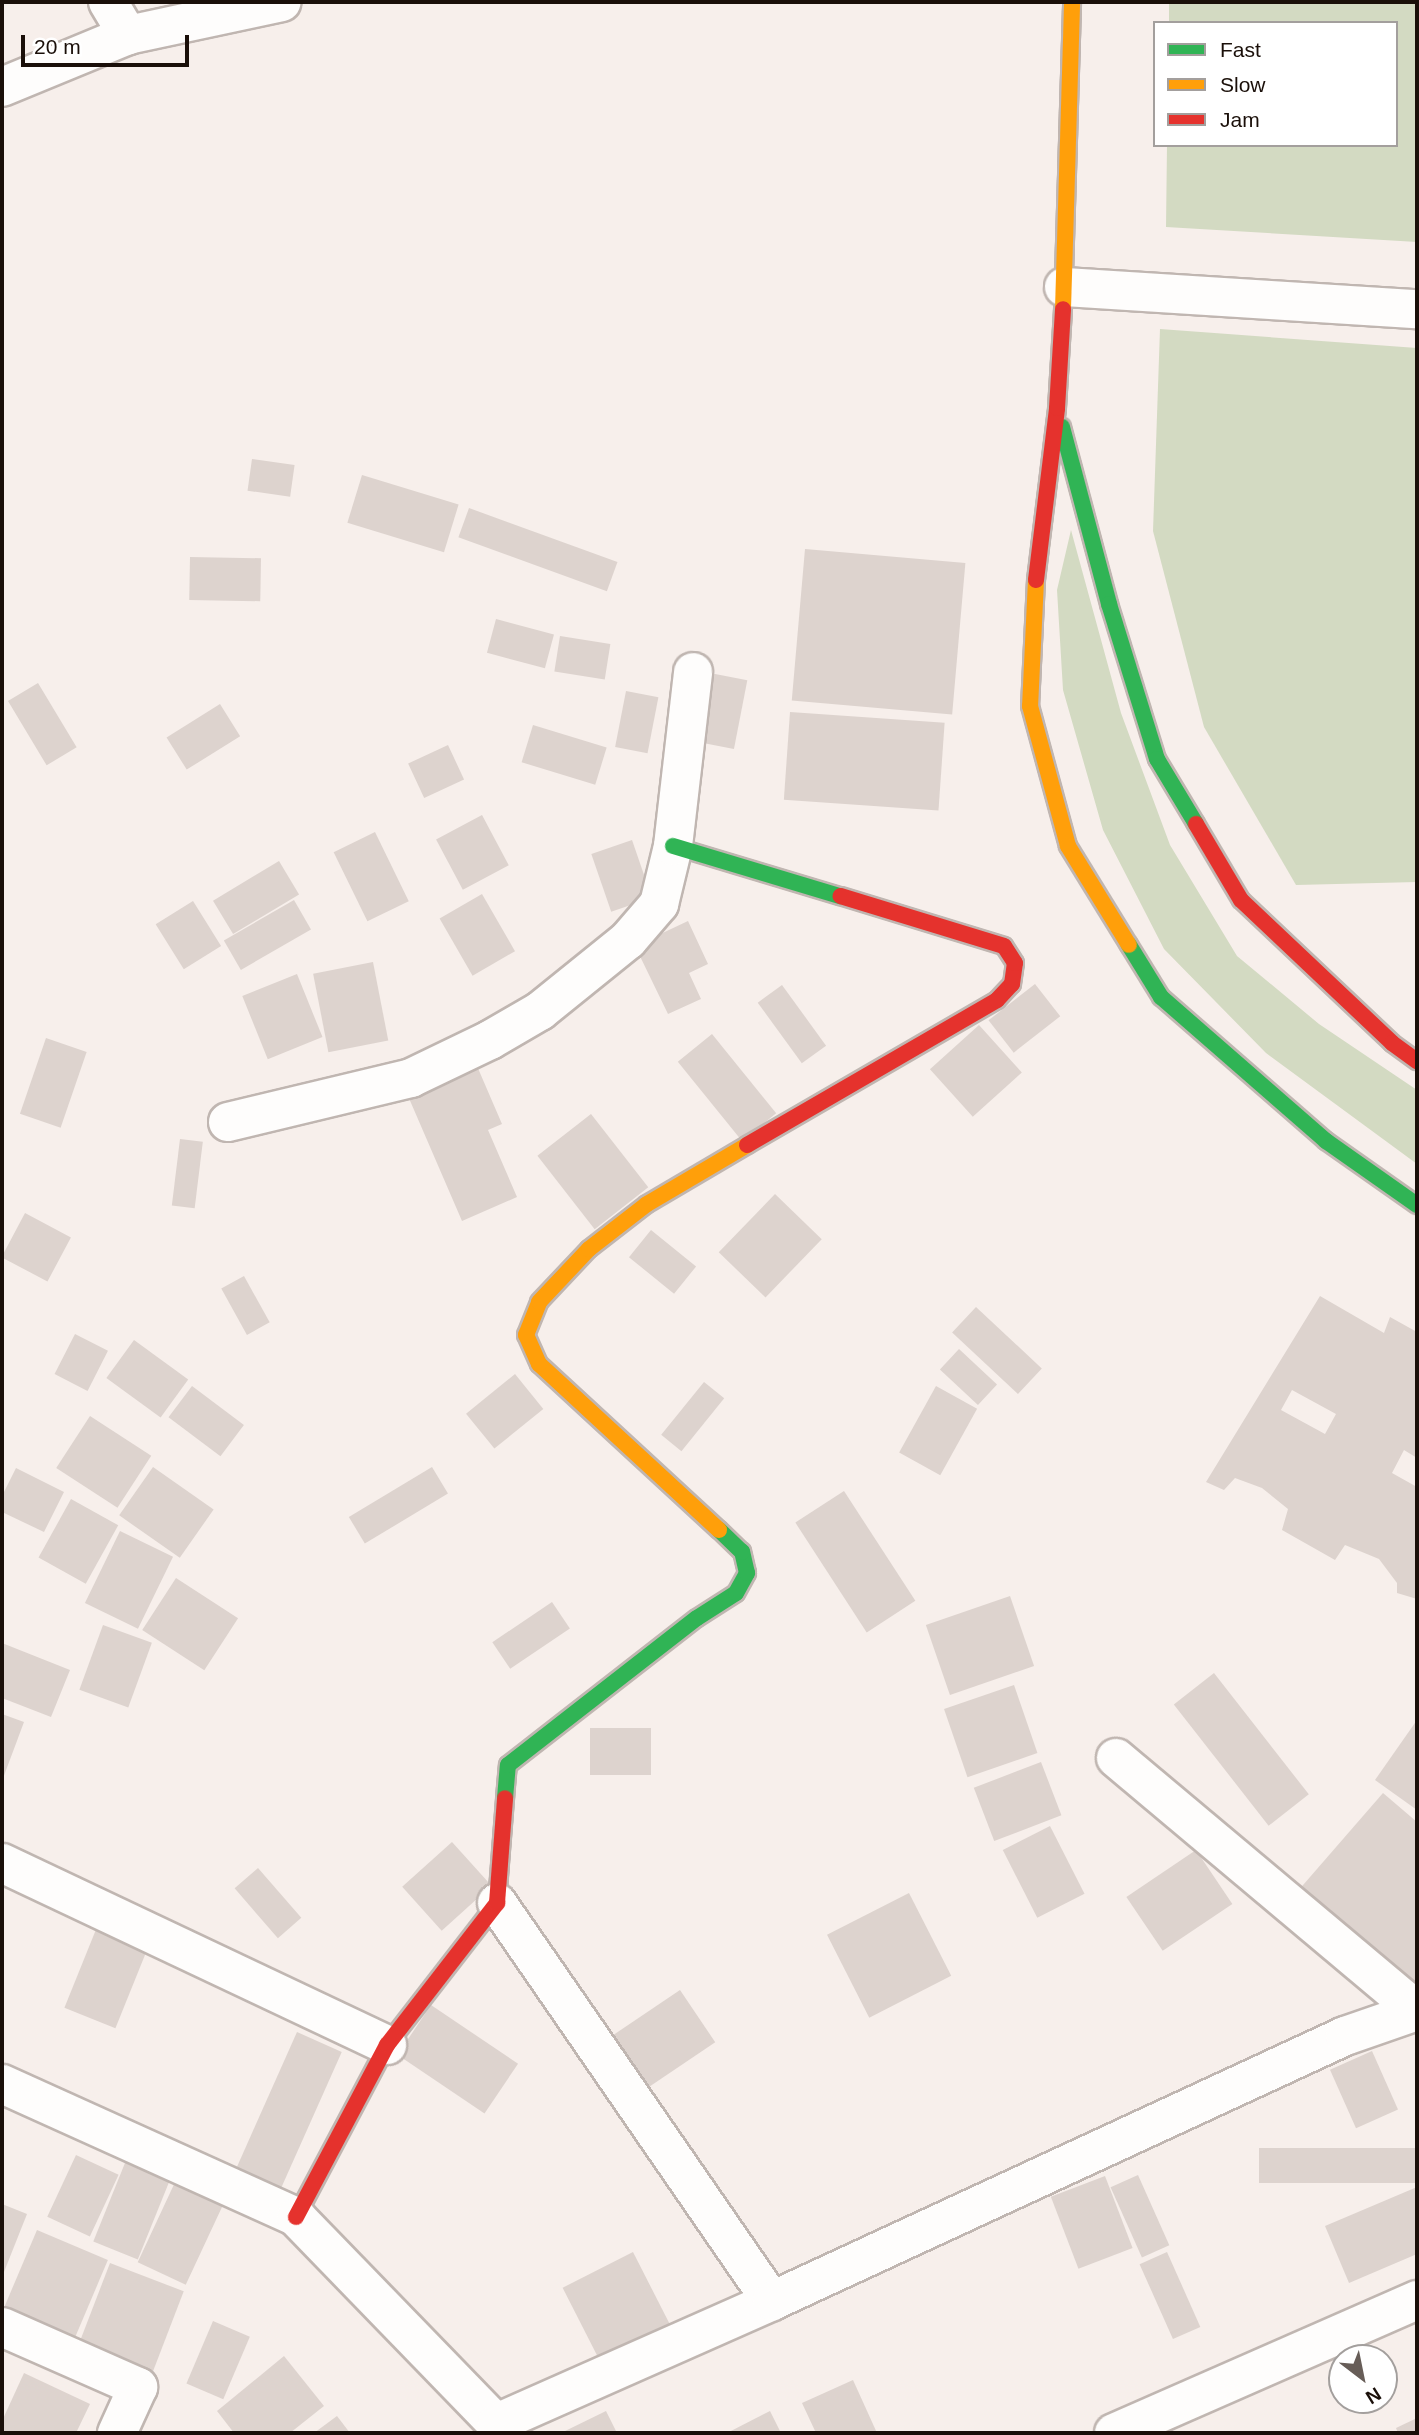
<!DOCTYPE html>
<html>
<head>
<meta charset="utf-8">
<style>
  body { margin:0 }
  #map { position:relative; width:1419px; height:2435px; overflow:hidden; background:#f7efeb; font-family:Helvetica,sans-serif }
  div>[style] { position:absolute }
  .green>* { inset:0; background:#d3dac2 }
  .building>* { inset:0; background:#ddd3ce; transform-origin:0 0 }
  .roads { filter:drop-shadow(2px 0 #c0b6b1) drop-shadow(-2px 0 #c0b6b1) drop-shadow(0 2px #c0b6b1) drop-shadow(0 -2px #c0b6b1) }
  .street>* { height:38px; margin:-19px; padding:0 19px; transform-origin:19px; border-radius:19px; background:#fefdfc }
  .fast>* { height:16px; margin:-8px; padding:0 8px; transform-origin:8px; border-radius:8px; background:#30b455 }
  .slow>* { height:16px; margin:-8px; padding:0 8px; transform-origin:8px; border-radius:8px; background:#ff9f0a }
  .jam>* { height:16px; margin:-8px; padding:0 8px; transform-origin:8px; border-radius:8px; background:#e5322d }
  span { translate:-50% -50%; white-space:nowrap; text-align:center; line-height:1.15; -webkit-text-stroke:6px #fff; paint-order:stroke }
  .frame { position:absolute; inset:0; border:4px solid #1a0f09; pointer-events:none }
  .legend { position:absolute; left:1153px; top:21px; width:245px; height:126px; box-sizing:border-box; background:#fff; border:2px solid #a39f9d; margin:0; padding:9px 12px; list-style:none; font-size:21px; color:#1a0f09 }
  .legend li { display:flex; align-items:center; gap:14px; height:35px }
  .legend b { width:35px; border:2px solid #a39f9d }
  .north { position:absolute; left:1328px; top:2344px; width:70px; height:70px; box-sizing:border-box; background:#fff; border:2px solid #a39f9d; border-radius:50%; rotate:148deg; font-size:19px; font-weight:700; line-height:28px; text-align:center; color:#1a0f09 }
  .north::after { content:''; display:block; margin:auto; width:24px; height:32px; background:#675d58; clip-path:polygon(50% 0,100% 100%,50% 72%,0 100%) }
  .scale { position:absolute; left:21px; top:35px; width:168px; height:32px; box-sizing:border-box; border:4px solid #1a0f09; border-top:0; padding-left:9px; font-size:21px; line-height:24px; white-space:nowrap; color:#1a0f09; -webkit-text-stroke:5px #fff; paint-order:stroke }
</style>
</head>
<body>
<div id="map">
  <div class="green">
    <div style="clip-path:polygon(1169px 2px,1417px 2px,1417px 242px,1166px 227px,1167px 145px,1396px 145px,1396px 23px,1169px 23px)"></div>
    <div style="clip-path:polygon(1160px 329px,1417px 348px,1417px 882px,1296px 885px,1204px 727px,1153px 531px)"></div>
    <div style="clip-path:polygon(1071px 530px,1121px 713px,1170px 845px,1237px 956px,1319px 1024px,1417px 1090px,1417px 1164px,1266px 1053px,1164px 949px,1103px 830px,1063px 690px,1057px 590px)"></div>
  </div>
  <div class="building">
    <div style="left:252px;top:459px;width:43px;height:32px;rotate:8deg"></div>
    <div style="left:362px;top:475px;width:101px;height:50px;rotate:17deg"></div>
    <div style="left:469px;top:508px;width:158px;height:31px;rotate:20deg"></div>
    <div style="left:805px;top:549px;width:161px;height:152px;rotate:5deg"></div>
    <div style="left:190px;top:557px;width:71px;height:43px;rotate:1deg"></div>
    <div style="left:496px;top:619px;width:60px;height:35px;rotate:15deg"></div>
    <div style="left:560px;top:636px;width:51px;height:36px;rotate:9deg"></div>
    <div style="left:710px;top:673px;width:38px;height:70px;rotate:11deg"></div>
    <div style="left:38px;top:683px;width:75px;height:35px;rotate:59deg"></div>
    <div style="left:626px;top:691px;width:33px;height:57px;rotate:11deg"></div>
    <div style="left:220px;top:704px;width:38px;height:63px;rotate:58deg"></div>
    <div style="left:790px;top:712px;width:155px;height:88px;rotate:4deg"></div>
    <div style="left:533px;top:725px;width:77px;height:39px;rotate:17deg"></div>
    <div style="left:448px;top:745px;width:38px;height:44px;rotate:65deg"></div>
    <div style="left:482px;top:815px;width:57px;height:52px;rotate:62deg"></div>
    <div style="left:375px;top:832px;width:77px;height:46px;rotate:64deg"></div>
    <div style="left:632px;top:840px;width:61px;height:43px;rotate:71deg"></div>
    <div style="left:279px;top:861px;width:39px;height:77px;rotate:59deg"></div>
    <div style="left:482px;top:894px;width:66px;height:49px;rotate:60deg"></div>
    <div style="left:294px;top:900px;width:34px;height:81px;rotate:60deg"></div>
    <div style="left:193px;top:901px;width:53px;height:44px;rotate:58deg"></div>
    <div style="clip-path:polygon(688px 921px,708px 964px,689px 973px,701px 999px,668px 1014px,635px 946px)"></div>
    <div style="left:373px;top:962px;width:80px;height:61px;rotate:79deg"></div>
    <div style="left:297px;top:974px;width:68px;height:59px;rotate:68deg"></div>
    <div style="left:1035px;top:984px;width:41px;height:59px;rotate:52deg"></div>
    <div style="left:782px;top:985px;width:75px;height:30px;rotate:54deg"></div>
    <div style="left:979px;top:1025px;width:64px;height:66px;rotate:48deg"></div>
    <div style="left:712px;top:1034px;width:102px;height:44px;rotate:51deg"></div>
    <div style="left:46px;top:1038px;width:43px;height:80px;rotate:19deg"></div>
    <div style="clip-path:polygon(477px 1066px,502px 1124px,488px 1130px,517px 1197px,462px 1221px,408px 1096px)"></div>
    <div style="left:591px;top:1114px;width:93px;height:68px;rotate:52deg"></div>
    <div style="left:180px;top:1139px;width:23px;height:67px;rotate:7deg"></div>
    <div style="left:775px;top:1194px;width:65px;height:81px;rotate:44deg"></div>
    <div style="left:25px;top:1213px;width:52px;height:50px;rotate:28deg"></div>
    <div style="left:651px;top:1230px;width:58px;height:35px;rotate:39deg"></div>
    <div style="left:244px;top:1276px;width:53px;height:26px;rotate:61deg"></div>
    <div style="clip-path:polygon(evenodd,1320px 1296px,1384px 1333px,1390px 1317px,1417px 1332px,1417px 1458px,1404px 1450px,1392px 1473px,1417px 1487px,1417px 1599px,1397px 1593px,1397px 1583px,1379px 1559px,1345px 1545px,1335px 1560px,1282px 1530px,1288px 1509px,1262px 1488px,1235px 1478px,1224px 1490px,1206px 1482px,1320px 1296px,1292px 1390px,1336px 1414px,1325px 1434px,1281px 1410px,1292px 1390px)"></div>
    <div style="left:976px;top:1307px;width:90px;height:35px;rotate:43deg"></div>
    <div style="left:75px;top:1334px;width:37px;height:45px;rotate:27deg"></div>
    <div style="left:134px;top:1340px;width:67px;height:47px;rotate:36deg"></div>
    <div style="left:959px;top:1349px;width:52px;height:28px;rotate:43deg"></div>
    <div style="left:515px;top:1374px;width:45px;height:63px;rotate:51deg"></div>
    <div style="left:704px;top:1382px;width:26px;height:68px;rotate:39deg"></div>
    <div style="left:192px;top:1386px;width:65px;height:39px;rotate:37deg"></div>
    <div style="left:936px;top:1386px;width:47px;height:76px;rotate:29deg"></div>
    <div style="left:90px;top:1416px;width:73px;height:62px;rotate:33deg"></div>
    <div style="left:153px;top:1467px;width:74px;height:59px;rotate:35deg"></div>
    <div style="left:432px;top:1467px;width:31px;height:97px;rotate:59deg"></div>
    <div style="clip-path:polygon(16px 1468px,64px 1492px,44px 1532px,2px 1512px,2px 1496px)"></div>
    <div style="left:844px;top:1491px;width:131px;height:58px;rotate:57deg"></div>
    <div style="left:71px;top:1499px;width:54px;height:67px;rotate:29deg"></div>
    <div style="left:120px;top:1531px;width:59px;height:80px;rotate:26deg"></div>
    <div style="left:176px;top:1578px;width:74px;height:62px;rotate:33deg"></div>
    <div style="left:1010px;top:1596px;width:74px;height:89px;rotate:71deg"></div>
    <div style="left:552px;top:1602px;width:32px;height:72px;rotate:56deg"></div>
    <div style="left:103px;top:1625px;width:52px;height:69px;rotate:20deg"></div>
    <div style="clip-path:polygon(2px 1643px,70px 1670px,51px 1717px,2px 1698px)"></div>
    <div style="left:1214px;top:1673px;width:154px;height:51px;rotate:52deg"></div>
    <div style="left:1014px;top:1685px;width:72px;height:74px;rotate:71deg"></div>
    <div style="clip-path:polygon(2px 1714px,24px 1722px,2px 1781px)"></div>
    <div style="clip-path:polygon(1417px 1720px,1417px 1810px,1375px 1780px)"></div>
    <div style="left:651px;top:1728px;width:47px;height:61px;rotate:90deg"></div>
    <div style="left:1041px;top:1762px;width:57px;height:72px;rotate:69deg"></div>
    <div style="clip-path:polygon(1383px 1793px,1417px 1822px,1417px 1988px,1297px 1892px)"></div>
    <div style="left:1050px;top:1826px;width:76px;height:53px;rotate:63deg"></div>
    <div style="left:452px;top:1842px;width:59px;height:67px;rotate:48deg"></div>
    <div style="left:1196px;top:1850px;width:65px;height:84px;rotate:56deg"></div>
    <div style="left:258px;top:1868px;width:66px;height:31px;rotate:49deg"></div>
    <div style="left:909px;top:1893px;width:93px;height:92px;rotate:63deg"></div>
    <div style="left:97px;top:1927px;width:55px;height:87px;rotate:22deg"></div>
    <div style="left:680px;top:1990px;width:63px;height:93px;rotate:56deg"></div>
    <div style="left:431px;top:2005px;width:105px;height:60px;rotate:34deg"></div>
    <div style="left:297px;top:2032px;width:49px;height:160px;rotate:24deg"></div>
    <div style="left:1372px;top:2051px;width:64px;height:46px;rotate:66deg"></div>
    <div style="left:1417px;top:2148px;width:35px;height:158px;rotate:90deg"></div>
    <div style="left:76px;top:2155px;width:47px;height:68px;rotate:25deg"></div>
    <div style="left:127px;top:2158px;width:48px;height:90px;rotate:22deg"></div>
    <div style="left:1138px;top:2175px;width:77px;height:30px;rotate:66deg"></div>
    <div style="left:1105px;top:2176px;width:77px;height:58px;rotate:69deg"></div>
    <div style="left:177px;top:2178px;width:53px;height:93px;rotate:25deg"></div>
    <div style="clip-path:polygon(1417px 2187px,1417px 2254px,1349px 2283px,1325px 2226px)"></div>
    <div style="clip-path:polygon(2px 2204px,27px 2214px,2px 2277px)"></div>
    <div style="left:37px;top:2230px;width:77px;height:92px;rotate:23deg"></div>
    <div style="left:633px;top:2252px;width:85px;height:79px;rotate:63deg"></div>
    <div style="left:1167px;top:2252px;width:82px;height:30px;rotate:66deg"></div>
    <div style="left:110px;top:2263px;width:79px;height:97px;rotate:21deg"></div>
    <div style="left:213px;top:2321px;width:40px;height:68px;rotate:23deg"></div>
    <div style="clip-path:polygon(284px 2356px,324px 2406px,290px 2433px,234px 2433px,217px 2411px)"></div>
    <div style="clip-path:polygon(24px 2373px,90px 2404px,76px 2433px,8px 2433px,2px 2430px,2px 2421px)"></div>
    <div style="clip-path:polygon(853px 2380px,877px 2433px,816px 2433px,802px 2403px)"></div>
    <div style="clip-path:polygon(606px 2411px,617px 2433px,561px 2433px)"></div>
    <div style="clip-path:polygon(770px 2411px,781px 2433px,727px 2433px)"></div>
    <div style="clip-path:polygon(337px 2416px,350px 2433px,314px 2433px)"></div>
    <div style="clip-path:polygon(1417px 2418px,1417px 2433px,1398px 2433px,1396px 2428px)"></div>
  </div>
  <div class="roads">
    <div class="street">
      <div style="left:108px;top:2px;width:39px;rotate:59deg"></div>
      <div style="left:2px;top:87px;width:136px;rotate:-22.4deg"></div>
      <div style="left:128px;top:35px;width:157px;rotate:-12.1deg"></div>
      <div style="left:1064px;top:287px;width:354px;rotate:3.6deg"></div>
      <div style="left:228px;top:1122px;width:188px;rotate:-13.5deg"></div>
      <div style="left:411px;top:1078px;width:88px;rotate:-25.7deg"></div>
      <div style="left:490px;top:1040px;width:58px;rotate:-30.1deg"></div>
      <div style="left:540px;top:1011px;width:113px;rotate:-38.9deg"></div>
      <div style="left:628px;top:940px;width:48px;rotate:-49.3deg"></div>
      <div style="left:659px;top:904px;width:60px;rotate:-76.4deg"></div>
      <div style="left:673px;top:846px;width:175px;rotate:-83.4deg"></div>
      <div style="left:1116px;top:1758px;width:393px;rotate:40deg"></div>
      <div style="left:2px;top:1863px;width:426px;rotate:25.3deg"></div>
      <div style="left:497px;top:1903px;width:484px;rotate:55.4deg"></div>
      <div style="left:2px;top:2084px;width:323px;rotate:24.3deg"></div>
      <div style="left:296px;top:2217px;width:301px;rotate:45.9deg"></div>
      <div style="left:2px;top:2327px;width:149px;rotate:23.8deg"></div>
      <div style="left:138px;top:2387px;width:51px;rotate:114.5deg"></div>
      <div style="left:497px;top:2423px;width:301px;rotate:-23.9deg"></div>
      <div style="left:772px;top:2301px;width:631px;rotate:-24.82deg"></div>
      <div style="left:1345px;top:2036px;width:76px;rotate:-19.1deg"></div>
      <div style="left:1114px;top:2433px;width:331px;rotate:-23.7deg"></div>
    </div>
    <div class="fast">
      <div style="left:1062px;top:427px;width:183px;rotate:75.1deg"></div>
      <div style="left:1109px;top:604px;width:162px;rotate:72.8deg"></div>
      <div style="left:1157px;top:759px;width:76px;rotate:59deg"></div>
      <div style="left:673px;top:846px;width:174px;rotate:16.7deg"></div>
      <div style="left:1129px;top:945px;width:61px;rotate:58.4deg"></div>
      <div style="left:1161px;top:997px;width:219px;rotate:41.1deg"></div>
      <div style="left:1326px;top:1141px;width:111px;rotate:35.1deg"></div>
      <div style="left:505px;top:1798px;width:33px;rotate:-85deg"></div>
      <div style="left:508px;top:1765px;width:239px;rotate:-37.9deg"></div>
      <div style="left:697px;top:1618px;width:46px;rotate:-32.7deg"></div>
      <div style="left:736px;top:1593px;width:23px;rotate:-61deg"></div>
      <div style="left:747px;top:1573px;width:22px;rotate:-103deg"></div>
      <div style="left:742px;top:1552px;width:32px;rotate:-136deg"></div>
    </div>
    <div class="slow">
      <div style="left:1063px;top:309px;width:307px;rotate:-88.3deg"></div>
      <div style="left:1036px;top:580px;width:126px;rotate:92.7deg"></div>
      <div style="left:1030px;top:706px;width:145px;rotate:74.8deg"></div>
      <div style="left:1068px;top:846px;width:116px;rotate:58.4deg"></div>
      <div style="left:719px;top:1530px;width:245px;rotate:-137.3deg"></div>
      <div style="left:539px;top:1364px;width:32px;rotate:-114deg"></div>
      <div style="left:526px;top:1335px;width:35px;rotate:-68deg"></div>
      <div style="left:539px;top:1302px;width:73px;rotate:-46.7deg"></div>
      <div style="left:589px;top:1249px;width:73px;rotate:-37.8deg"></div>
      <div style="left:647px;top:1204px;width:116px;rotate:-30.5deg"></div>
    </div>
    <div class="jam">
      <div style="left:1036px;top:580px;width:173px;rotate:-83deg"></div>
      <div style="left:1057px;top:408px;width:99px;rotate:-86.5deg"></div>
      <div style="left:1196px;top:824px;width:88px;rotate:59.4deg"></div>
      <div style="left:1241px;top:900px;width:208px;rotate:43.4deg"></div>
      <div style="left:1392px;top:1043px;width:31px;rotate:36deg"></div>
      <div style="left:747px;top:1145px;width:289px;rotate:-30.1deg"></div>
      <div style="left:997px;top:1000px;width:22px;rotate:-47deg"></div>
      <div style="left:1012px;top:984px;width:21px;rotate:-82deg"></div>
      <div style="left:1015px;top:963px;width:20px;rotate:-123deg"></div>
      <div style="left:1004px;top:946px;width:171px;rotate:-163deg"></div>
      <div style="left:296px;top:2217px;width:195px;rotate:-62.1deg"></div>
      <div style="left:387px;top:2045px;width:180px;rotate:-52.2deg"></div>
      <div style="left:497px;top:1903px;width:105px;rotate:-85.6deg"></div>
    </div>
  </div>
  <div class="frame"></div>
  <ul class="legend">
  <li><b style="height:9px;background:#30b455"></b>Fast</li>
  <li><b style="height:9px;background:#ff9f0a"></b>Slow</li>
  <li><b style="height:9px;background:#e5322d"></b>Jam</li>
  </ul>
  <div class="north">N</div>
  <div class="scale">20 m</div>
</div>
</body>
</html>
